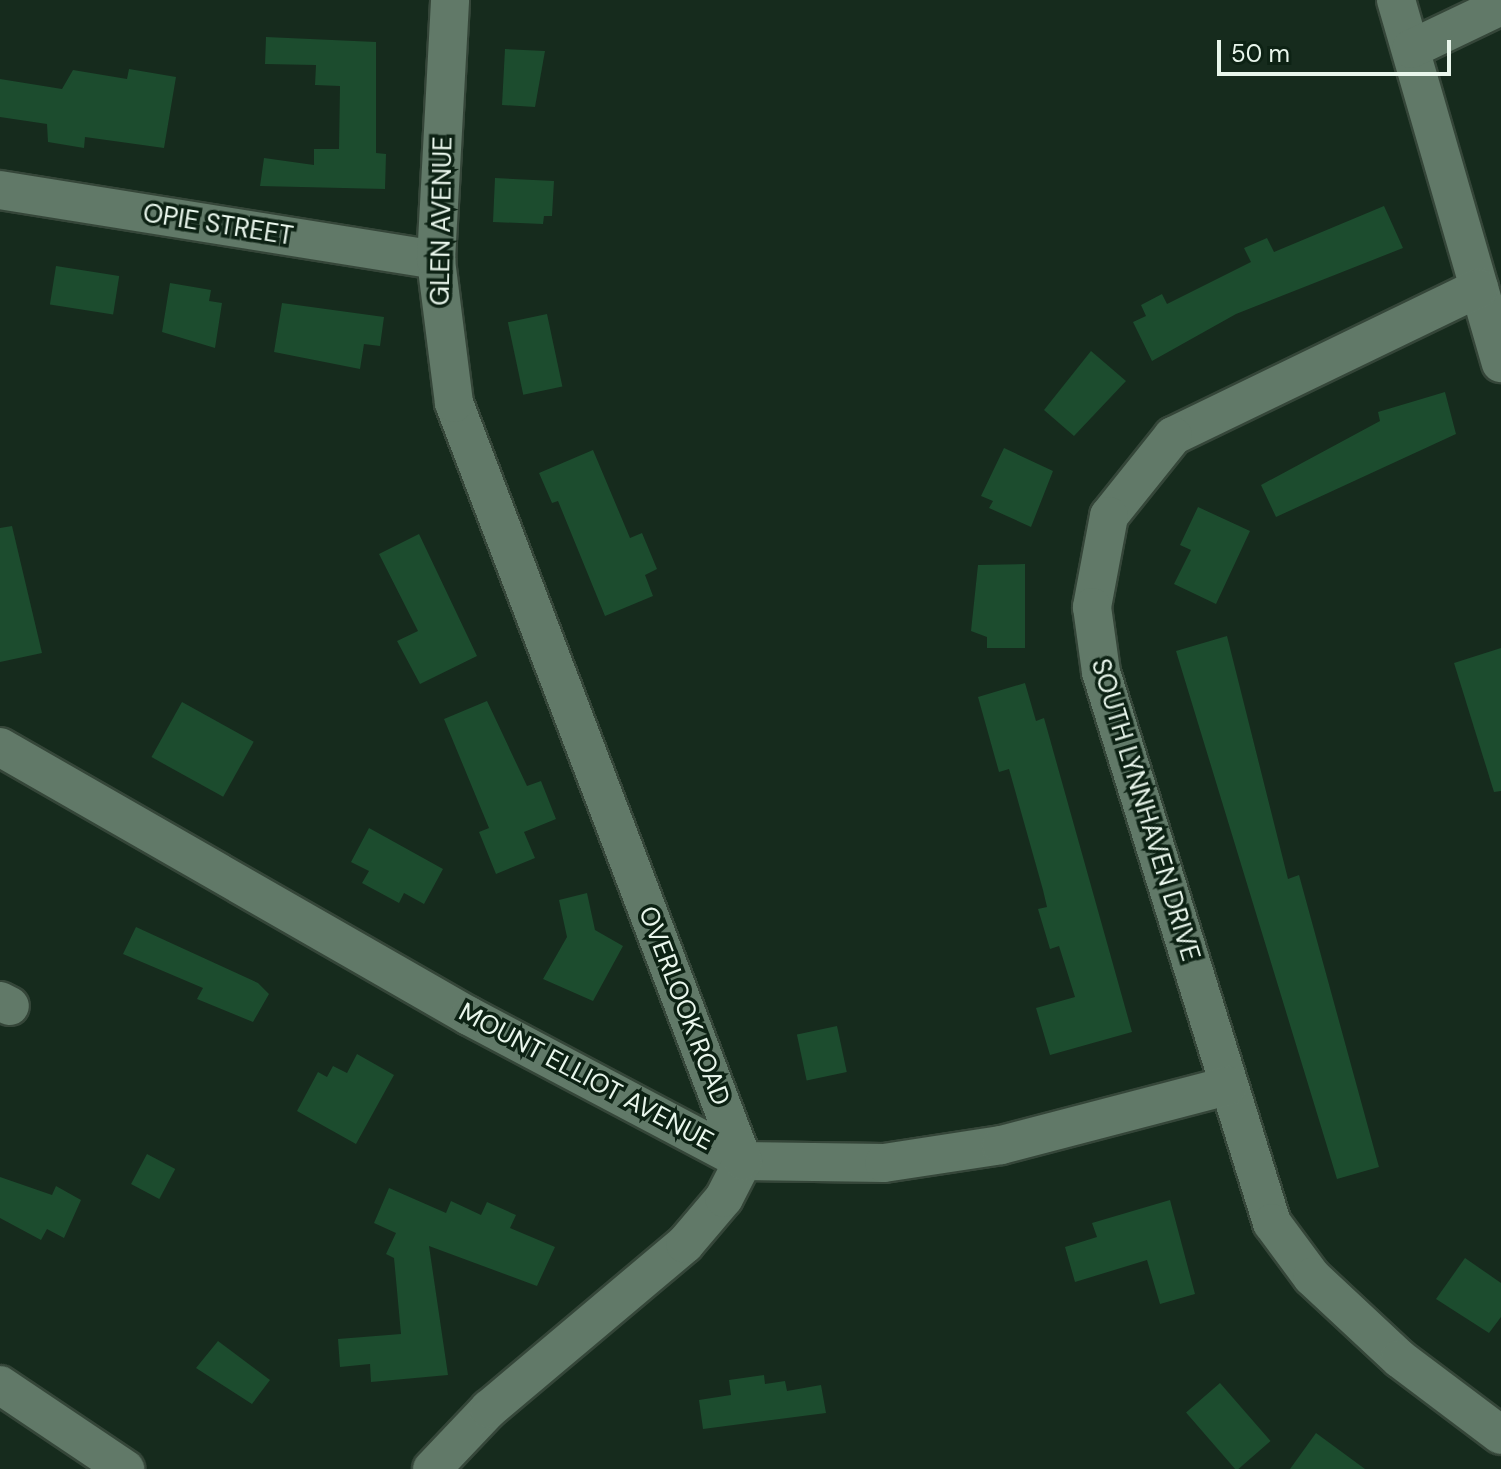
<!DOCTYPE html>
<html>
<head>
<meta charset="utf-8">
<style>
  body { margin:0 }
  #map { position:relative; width:1501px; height:1469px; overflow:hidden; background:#162b1d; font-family:"DM Sans",sans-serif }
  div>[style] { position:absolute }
  .building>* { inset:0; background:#1c4c2e; transform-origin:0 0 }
  .roads { filter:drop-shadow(2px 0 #354639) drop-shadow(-2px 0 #354639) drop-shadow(0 2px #354639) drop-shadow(0 -2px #354639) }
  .minor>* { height:38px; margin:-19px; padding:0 19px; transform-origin:19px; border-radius:19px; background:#617968 }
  span { translate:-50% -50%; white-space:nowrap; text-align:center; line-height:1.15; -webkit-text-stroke:7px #0d2214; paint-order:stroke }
  .street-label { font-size:26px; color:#e9f6ec }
  .scale { position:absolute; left:1217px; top:40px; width:234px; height:36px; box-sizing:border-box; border:4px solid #e9f6ec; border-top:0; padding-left:10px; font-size:24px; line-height:28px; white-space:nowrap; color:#e9f6ec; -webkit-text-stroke:6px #0d2214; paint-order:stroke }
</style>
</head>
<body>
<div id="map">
  <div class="building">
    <div style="clip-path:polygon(266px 37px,376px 42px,376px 153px,386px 154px,385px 189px,260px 186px,264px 158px,314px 165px,314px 149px,339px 149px,340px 86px,315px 85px,316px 65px,265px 64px)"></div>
    <div style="clip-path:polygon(505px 49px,545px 51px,535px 107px,502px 105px)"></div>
    <div style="clip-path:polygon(129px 69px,176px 77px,164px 148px,85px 137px,84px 148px,48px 142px,47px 124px,0 117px,0 79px,62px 89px,73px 70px,127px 79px)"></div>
    <div style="clip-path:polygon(495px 178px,554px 181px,552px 216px,544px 216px,543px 224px,493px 222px)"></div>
    <div style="clip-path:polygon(1384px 206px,1403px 248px,1236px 314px,1152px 361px,1133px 322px,1146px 316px,1141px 305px,1162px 294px,1167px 304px,1251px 262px,1244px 248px,1267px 238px,1274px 252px)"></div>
    <div style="left:56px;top:266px;width:64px;height:39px;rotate:9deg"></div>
    <div style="clip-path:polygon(170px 283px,211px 290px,209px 301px,222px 303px,215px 348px,162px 332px)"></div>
    <div style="clip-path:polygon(282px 303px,384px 317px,380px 346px,364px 344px,360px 369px,274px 352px)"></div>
    <div style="left:547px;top:314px;width:74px;height:40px;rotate:78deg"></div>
    <div style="clip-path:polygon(1091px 351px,1126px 381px,1074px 436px,1044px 410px)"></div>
    <div style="clip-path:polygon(1445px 392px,1456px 434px,1276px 517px,1261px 485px,1380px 421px,1378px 412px)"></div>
    <div style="clip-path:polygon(1004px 448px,1053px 471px,1031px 527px,989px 508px,993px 501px,981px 496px)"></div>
    <div style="clip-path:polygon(593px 450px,630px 538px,642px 533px,657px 569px,645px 575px,653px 596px,605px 616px,558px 501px,552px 503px,539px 473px)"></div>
    <div style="clip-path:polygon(1198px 507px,1250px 531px,1216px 604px,1174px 584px,1191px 550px,1180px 545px)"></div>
    <div style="clip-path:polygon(12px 526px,42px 653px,0 662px,0 528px)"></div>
    <div style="clip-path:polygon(419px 534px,477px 656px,420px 684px,397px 641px,418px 631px,379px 554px)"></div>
    <div style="clip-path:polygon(1025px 564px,1025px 648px,987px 648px,987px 637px,971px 631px,978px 565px)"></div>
    <div style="clip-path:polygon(1227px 636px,1288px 879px,1299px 875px,1379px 1167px,1337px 1179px,1176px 651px)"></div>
    <div style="clip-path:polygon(1501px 648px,1501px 791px,1494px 792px,1454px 663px)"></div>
    <div style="clip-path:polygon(1025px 683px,1036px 721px,1044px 718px,1132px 1032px,1050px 1055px,1036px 1008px,1075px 997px,1059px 946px,1050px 949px,1038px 909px,1047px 907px,1043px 890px,1009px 769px,999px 772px,978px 697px)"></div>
    <div style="clip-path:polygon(487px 701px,527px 786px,541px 781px,556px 819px,524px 832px,535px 858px,496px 874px,479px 832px,489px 828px,444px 719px)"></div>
    <div style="left:182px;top:702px;width:82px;height:63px;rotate:29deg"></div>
    <div style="clip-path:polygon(369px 828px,443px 869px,424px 904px,404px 893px,399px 903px,362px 883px,369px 871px,351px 862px)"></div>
    <div style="clip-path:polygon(587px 893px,595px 930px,623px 946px,593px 1001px,543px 979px,567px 937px,559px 900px)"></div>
    <div style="clip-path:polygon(136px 927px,258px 983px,269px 994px,253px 1022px,197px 999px,203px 988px,123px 954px)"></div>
    <div style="left:837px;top:1026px;width:47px;height:41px;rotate:78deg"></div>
    <div style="clip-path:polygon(357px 1054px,394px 1075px,356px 1144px,297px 1111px,318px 1072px,327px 1077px,333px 1066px,347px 1073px)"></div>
    <div style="left:147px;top:1154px;width:32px;height:34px;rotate:28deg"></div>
    <div style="clip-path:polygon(0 1177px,52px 1195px,56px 1186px,81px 1200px,64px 1238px,47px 1229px,41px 1240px,0 1218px)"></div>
    <div style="clip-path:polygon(389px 1188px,446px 1213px,451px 1201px,481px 1215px,487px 1202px,516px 1215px,510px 1228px,555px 1247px,537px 1286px,429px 1246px,448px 1375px,371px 1382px,370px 1364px,340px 1367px,338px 1339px,401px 1334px,394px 1258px,386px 1254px,396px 1233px,374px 1223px)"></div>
    <div style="clip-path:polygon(1170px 1200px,1195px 1294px,1160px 1304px,1147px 1260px,1075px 1282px,1065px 1247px,1097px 1237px,1092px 1223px)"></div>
    <div style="clip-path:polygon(1465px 1258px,1501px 1283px,1501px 1317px,1489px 1333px,1436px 1299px)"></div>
    <div style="clip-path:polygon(218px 1341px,270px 1380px,252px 1404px,196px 1368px)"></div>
    <div style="clip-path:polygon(764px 1375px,765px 1384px,785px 1381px,787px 1391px,821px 1385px,826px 1413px,703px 1429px,699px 1400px,731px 1395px,729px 1380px)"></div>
    <div style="left:1220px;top:1383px;width:77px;height:45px;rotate:49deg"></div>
    <div style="clip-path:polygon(1316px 1433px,1365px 1469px,1290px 1469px)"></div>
  </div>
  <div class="roads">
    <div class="minor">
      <div style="left:1396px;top:0;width:378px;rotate:73.9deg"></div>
      <div style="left:1411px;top:49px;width:100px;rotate:-25.5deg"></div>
      <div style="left:0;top:190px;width:442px;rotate:9.1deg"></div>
      <div style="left:1479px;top:288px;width:340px;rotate:154.2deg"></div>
      <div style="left:1173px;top:436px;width:102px;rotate:128.7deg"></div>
      <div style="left:1109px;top:516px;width:93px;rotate:100.6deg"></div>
      <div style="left:1092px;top:607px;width:66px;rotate:82.1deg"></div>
      <div style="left:1101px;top:672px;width:577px;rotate:72.76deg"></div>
      <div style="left:1272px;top:1223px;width:67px;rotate:53.5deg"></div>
      <div style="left:1312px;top:1277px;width:120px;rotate:43deg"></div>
      <div style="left:1400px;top:1359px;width:126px;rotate:37deg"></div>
      <div style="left:0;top:747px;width:541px;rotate:29.84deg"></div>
      <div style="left:469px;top:1016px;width:310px;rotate:27.9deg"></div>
      <div style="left:743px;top:1161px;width:141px;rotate:0.8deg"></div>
      <div style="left:884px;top:1163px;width:118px;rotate:-8.7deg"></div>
      <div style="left:1001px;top:1145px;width:235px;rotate:-14.6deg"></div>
      <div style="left:0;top:1001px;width:11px;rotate:27deg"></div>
      <div style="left:0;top:1385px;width:151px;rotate:33.9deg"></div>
      <div style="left:432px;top:1469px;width:83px;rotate:-46.5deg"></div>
      <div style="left:489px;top:1409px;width:256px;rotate:-40.1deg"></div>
      <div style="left:685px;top:1244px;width:60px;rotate:-49.7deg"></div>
      <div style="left:724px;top:1198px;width:42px;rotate:-62.8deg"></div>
      <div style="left:743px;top:1161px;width:811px;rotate:-110.87deg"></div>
      <div style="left:454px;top:403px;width:144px;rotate:-97.2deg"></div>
      <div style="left:436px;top:260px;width:260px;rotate:-86.9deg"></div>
    </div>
  </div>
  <div class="street-label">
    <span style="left:442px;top:221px;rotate:-89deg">GLEN AVENUE</span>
    <span style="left:218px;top:225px;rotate:9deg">OPIE STREET</span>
    <span style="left:1145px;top:810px;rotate:73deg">SOUTH LYNNHAVEN DRIVE</span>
    <span style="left:684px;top:1006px;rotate:69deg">OVERLOOK ROAD</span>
    <span style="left:586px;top:1077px;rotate:28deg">MOUNT ELLIOT AVENUE</span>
  </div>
  <div class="scale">50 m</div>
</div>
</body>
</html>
